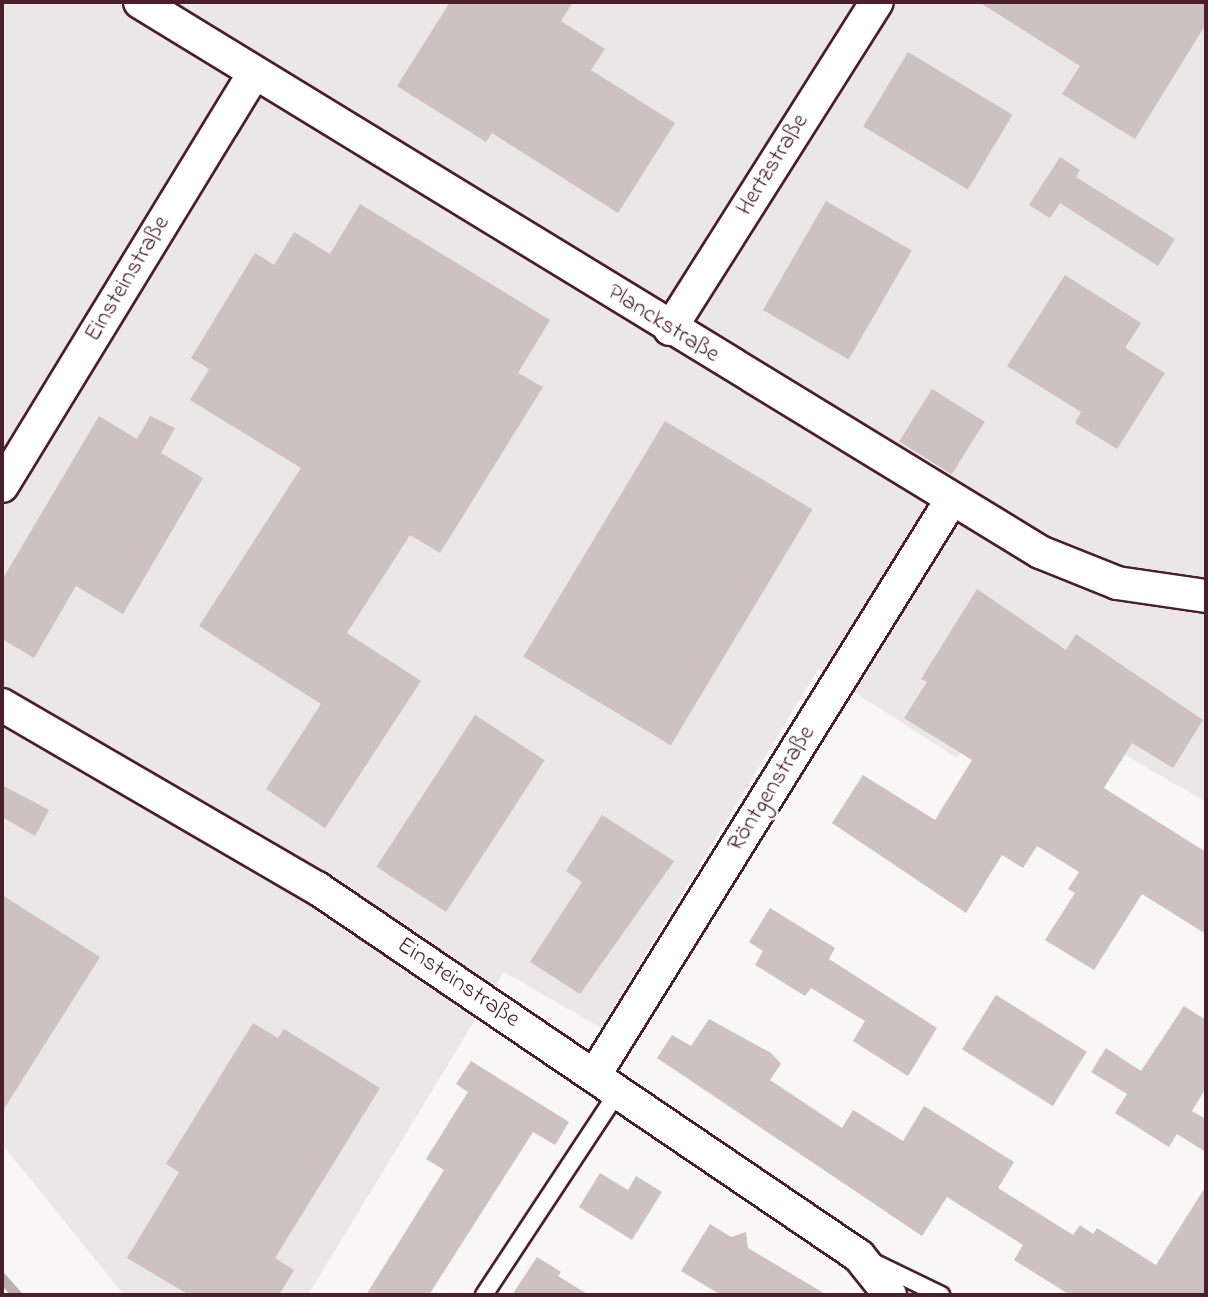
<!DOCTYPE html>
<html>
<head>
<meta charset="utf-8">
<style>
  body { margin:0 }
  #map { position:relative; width:1208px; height:1297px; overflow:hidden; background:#f8f6f7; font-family:"Indie Flower",sans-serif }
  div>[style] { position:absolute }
  .built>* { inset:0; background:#ebe6e8 }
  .stream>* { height:10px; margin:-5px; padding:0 5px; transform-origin:5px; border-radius:5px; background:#bdadb0 }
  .building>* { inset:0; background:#cdc1c4; transform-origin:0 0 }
  .roads { filter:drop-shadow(2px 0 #4a1f2b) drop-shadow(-2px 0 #4a1f2b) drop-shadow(0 2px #4a1f2b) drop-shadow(0 -2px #4a1f2b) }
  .service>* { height:16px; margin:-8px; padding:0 8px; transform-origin:8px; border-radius:8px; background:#fff }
  .minor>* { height:32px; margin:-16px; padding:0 16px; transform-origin:16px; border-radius:16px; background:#fff }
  span { translate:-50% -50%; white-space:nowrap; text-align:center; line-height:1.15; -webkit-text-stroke:5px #fff; paint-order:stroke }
  .street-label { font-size:24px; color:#4a1f2b }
  .frame { position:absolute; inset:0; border:4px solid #4a1f2b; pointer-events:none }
</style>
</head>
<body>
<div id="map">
  <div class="built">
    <div style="clip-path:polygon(2px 2px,1206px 2px,1206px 802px,1001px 683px,957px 758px,818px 669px,601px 1028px,504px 972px,308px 1295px,124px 1295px,2px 1144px)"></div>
  </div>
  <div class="stream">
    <div style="left:2px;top:1278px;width:23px;rotate:49deg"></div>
  </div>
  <div class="building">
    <div style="clip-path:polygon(450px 2px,573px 2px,561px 21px,605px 49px,591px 70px,675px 123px,618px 213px,492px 133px,486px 142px,397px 86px)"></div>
    <div style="clip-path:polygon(979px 2px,1206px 2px,1206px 24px,1135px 139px,1062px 94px,1080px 66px)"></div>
    <div style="left:908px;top:52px;width:122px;height:87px;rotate:31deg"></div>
    <div style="clip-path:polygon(1060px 157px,1080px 170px,1076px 177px,1175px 239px,1158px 266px,1060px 203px,1050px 218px,1029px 205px)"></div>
    <div style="left:826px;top:201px;width:99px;height:126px;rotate:30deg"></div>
    <div style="clip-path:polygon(360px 204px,550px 320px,518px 373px,543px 387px,440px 553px,410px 535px,347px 633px,421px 681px,325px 828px,266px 789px,321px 704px,199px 626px,301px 468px,190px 400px,209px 369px,191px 358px,255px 253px,274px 265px,294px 232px,330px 254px)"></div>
    <div style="clip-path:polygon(1065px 275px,1141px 323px,1125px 348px,1165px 373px,1117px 449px,1075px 423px,1081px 412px,1007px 366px)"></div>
    <div style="left:932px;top:389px;width:62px;height:62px;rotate:32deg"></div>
    <div style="clip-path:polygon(99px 416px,137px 439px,150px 416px,175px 428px,161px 453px,203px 478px,123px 614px,76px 586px,34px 658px,2px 639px,2px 580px)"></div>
    <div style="left:665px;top:421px;width:172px;height:275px;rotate:31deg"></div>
    <div style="clip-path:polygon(977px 589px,1066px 650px,1076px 634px,1203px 720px,1173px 768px,1132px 743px,1104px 788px,1206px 852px,1206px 934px,1142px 894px,1094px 970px,1045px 940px,1075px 893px,1068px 889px,1079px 872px,1037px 846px,1023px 868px,1002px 855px,966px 913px,832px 823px,863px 775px,935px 820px,972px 760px,904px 718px,927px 682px,921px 679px)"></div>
    <div style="left:475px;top:715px;width:83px;height:181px;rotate:33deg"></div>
    <div style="clip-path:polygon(2px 785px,49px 810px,35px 836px,2px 817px)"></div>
    <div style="clip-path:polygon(602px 815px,674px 861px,580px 994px,530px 962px,582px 882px,566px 871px)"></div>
    <div style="clip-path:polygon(2px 895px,100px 957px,2px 1112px)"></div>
    <div style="clip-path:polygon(770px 908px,835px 948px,829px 959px,937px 1028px,908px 1076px,853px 1041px,865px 1021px,811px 988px,805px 996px,755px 965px,763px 951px,749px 942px)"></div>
    <div style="left:996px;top:995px;width:107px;height:64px;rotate:32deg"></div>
    <div style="clip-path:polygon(1184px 1006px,1206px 1020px,1206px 1088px,1192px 1111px,1206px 1119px,1206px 1152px,1177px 1134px,1169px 1147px,1115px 1113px,1127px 1094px,1091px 1072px,1106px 1048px,1141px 1071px)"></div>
    <div style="clip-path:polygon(709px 1019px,771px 1053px,781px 1064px,770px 1080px,842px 1128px,853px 1110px,903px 1141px,924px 1106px,1014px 1162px,998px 1188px,1073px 1235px,1080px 1225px,1093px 1234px,1097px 1228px,1156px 1265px,1206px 1186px,1206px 1295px,1070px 1295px,1014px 1260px,1023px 1245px,947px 1197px,922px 1236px,657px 1058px,672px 1035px,691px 1046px)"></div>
    <div style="clip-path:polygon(253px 1023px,278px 1038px,284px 1029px,380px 1088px,275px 1258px,294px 1270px,279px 1295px,189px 1295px,127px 1258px,179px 1172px,166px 1164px)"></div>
    <div style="clip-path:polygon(471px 1061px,569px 1122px,555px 1145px,533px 1132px,429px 1295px,366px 1295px,444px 1170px,426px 1159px,468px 1092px,456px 1084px)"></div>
    <div style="clip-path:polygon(600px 1173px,628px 1190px,636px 1176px,662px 1192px,632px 1240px,579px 1207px)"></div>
    <div style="clip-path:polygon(710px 1224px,731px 1237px,746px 1232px,748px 1248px,827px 1295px,721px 1295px,681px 1271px)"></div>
    <div style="clip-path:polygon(537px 1257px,561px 1272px,558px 1276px,589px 1295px,512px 1295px)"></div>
  </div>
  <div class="roads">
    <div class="service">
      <div style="left:871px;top:1261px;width:78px;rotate:25.9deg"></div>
      <div style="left:484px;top:1295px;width:243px;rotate:-56.6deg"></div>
    </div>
    <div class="minor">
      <div style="left:140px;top:2px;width:1055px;rotate:31.43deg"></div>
      <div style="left:1040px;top:552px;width:83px;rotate:21.9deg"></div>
      <div style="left:1117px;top:583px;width:90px;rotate:8.3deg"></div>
      <div style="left:670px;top:329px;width:387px;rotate:-57.7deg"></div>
      <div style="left:2px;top:486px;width:484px;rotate:-58.6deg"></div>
      <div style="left:2px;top:705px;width:364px;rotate:30.2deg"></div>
      <div style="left:317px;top:888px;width:655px;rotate:34.18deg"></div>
      <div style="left:859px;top:1256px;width:50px;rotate:51.5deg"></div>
      <div style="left:594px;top:1076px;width:675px;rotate:-58.19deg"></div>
    </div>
  </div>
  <div class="street-label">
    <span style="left:773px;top:165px;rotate:-58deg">Hertzstraße</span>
    <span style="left:128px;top:279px;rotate:-59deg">Einsteinstraße</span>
    <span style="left:663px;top:324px;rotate:32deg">Planckstraße</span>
    <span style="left:772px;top:789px;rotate:-58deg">Röntgenstraße</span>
    <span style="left:458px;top:983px;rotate:34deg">Einsteinstraße</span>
  </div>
  <div class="frame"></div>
</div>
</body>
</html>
